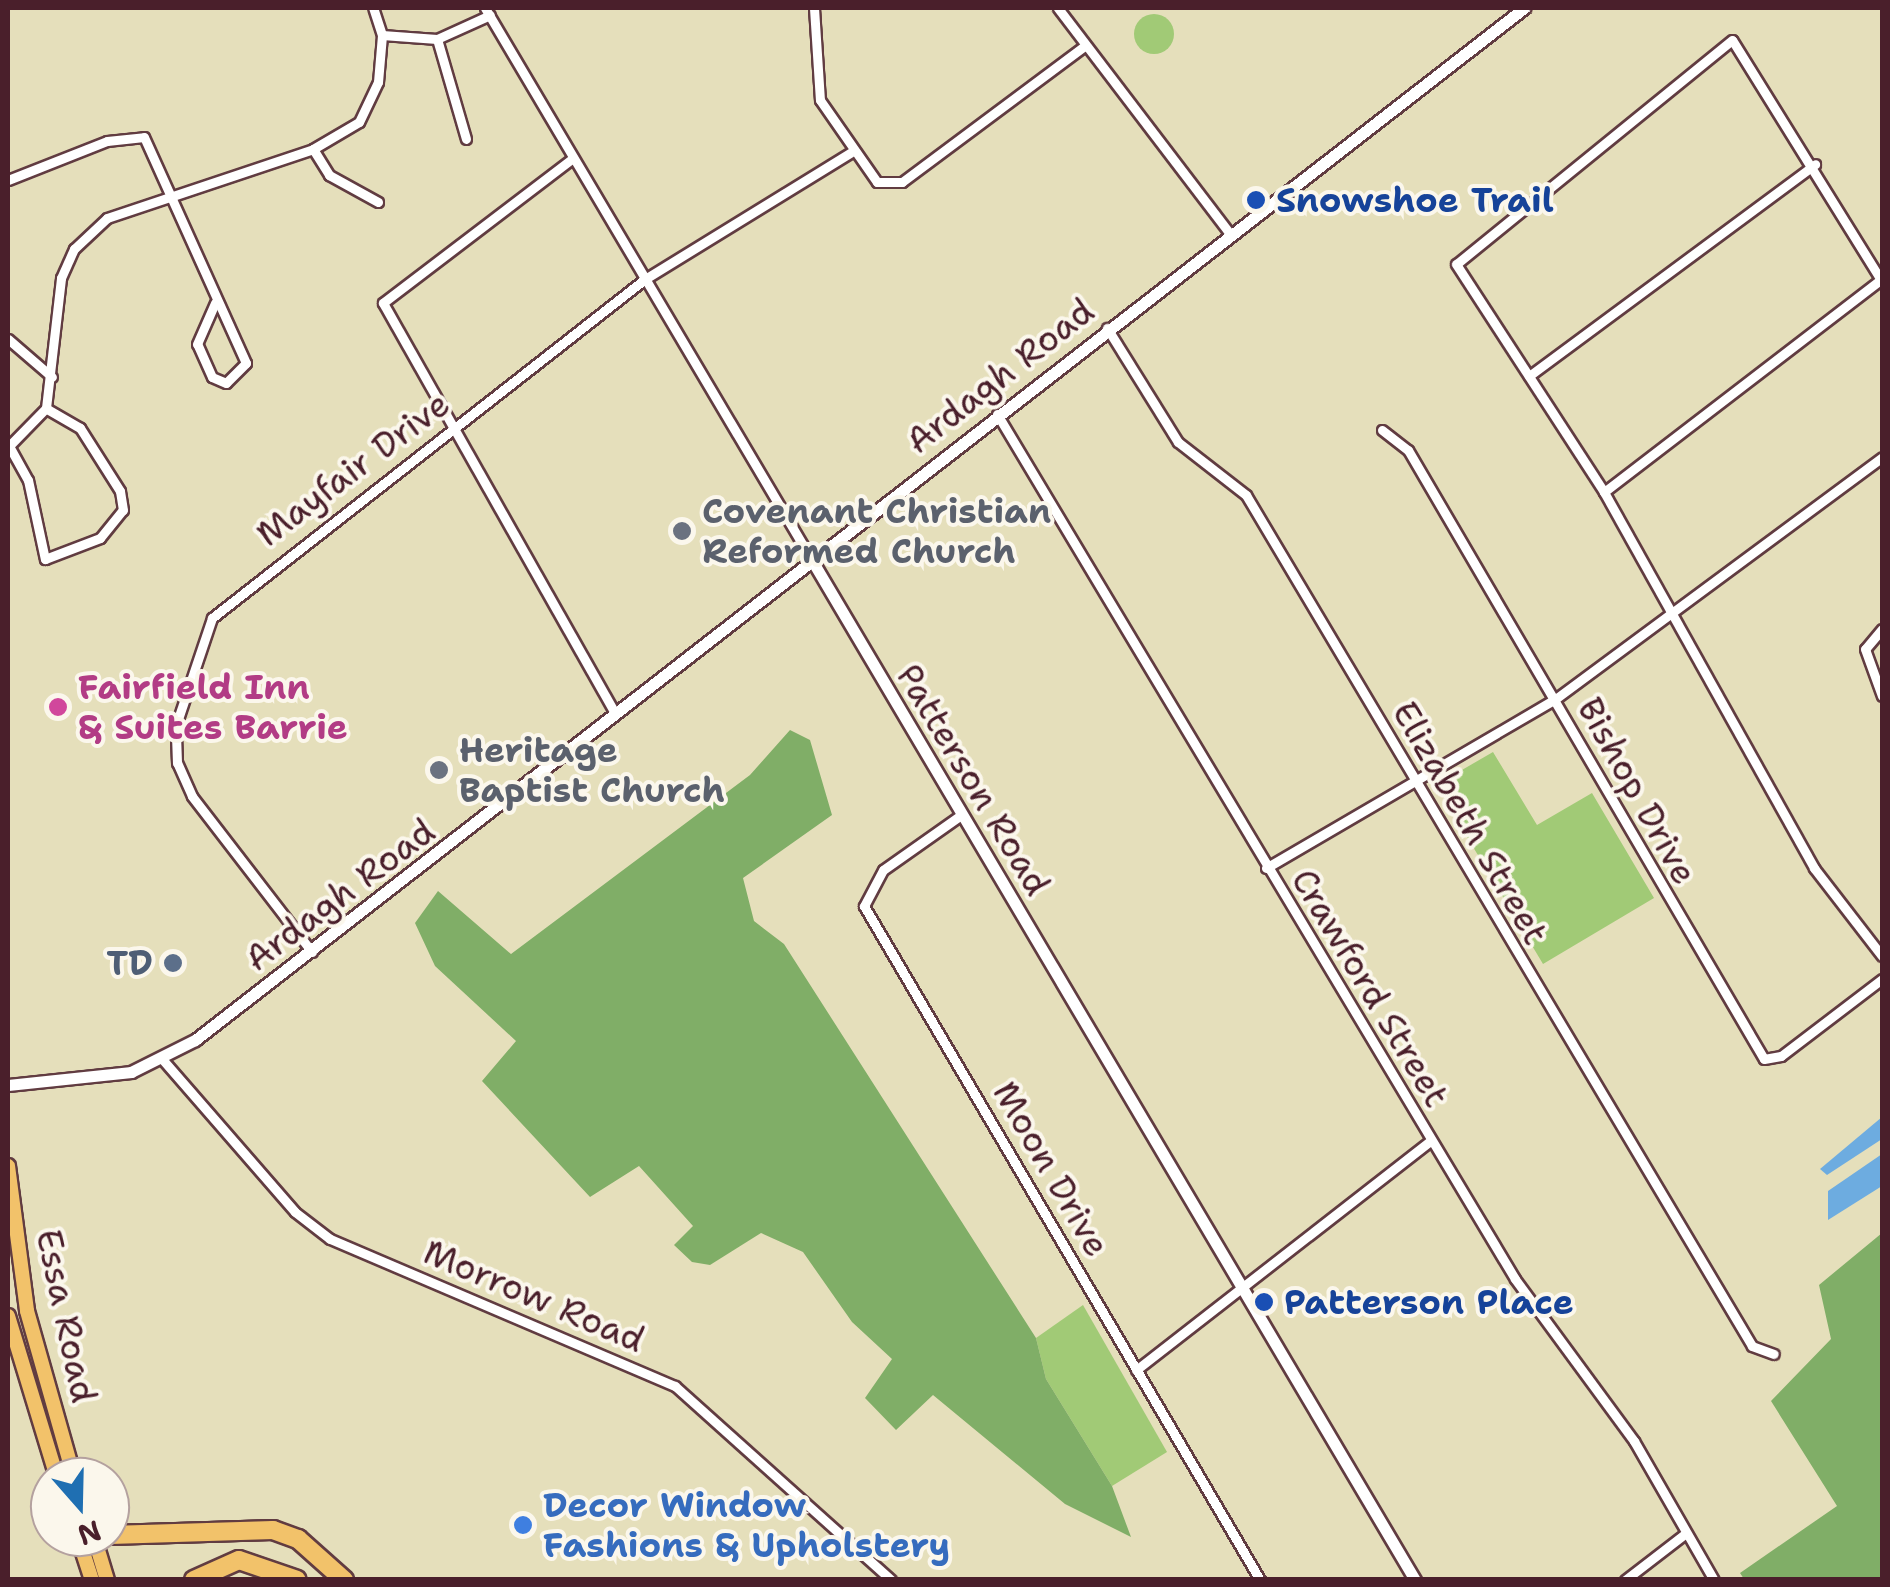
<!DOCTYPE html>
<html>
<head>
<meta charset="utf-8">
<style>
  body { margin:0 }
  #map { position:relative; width:1890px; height:1587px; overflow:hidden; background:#e5dfbb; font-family:"Shantell Sans",sans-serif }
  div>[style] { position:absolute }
  .green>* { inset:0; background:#a1ca76 }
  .round { border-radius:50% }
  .forest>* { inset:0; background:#80ae67 }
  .water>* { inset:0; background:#6dace0 }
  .roads { filter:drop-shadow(2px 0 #613c41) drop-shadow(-2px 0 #613c41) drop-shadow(0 2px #613c41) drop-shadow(0 -2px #613c41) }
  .minor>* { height:9px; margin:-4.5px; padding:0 4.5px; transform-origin:4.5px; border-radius:4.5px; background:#fff }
  .tertiary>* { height:11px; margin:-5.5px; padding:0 5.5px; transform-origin:5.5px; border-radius:5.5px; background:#fff }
  .primary>* { height:14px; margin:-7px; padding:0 7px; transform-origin:7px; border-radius:7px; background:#f2c26a }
  .motorway>* { height:18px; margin:-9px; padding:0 9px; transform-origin:9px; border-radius:9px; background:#f2c26a }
  .dots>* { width:28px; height:28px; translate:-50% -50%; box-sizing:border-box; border:5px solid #fbf7ec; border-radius:50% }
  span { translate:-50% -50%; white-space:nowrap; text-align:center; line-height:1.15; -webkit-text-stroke:8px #fbf7ec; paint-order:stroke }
  .transit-label { font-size:35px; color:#164399; font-weight:700 }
  .left { translate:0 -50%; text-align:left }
  .street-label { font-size:35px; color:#4a1f2b }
  .worship-label { font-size:35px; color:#5b616d; font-weight:700 }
  .hotel-label { font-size:35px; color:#b23c85; font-weight:700 }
  .service-label { font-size:35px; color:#4e5e75; font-weight:700 }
  .right { translate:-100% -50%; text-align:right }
  .shop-label { font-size:35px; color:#366cbe; font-weight:700 }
  .frame { position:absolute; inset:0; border:10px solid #4a1f2b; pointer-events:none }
  .north { position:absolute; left:30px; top:1457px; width:100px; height:100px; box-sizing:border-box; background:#fbf7ec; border:2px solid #b4a19f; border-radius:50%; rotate:160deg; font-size:28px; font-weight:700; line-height:40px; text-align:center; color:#4a1f2b }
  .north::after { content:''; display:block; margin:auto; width:35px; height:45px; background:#1f6fb2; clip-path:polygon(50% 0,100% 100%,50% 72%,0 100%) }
</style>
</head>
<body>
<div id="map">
  <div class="green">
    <div class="round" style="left:1134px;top:14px;width:40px;height:40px"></div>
    <div style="clip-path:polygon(1493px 752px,1537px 825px,1592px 793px,1654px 898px,1543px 964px,1436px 785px)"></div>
    <div style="clip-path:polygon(1083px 1305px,1167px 1452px,1112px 1486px,1046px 1379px,1036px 1338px)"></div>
  </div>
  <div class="forest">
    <div style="clip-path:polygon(790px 730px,810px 740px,832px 815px,743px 878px,754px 921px,784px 944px,1036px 1338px,1046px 1379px,1112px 1486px,1131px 1537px,1065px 1504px,933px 1395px,896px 1430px,865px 1398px,892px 1359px,852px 1322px,803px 1252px,761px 1233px,710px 1265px,692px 1262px,674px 1245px,693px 1226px,639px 1166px,590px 1197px,482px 1081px,516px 1041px,435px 966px,415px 923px,438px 891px,511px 954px,750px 775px)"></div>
    <div style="clip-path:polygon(1882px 1233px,1882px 1579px,1744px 1579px,1740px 1573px,1837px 1506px,1771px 1401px,1831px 1339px,1819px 1285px)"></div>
  </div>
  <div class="water">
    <div style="clip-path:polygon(1882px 1117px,1882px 1139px,1827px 1175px,1820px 1169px)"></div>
    <div style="clip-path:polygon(1882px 1154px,1882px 1186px,1828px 1220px,1828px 1191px)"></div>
  </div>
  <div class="roads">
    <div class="minor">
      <div style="left:485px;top:8px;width:638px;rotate:59.38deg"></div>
      <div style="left:814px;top:8px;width:92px;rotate:86.3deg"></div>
      <div style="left:820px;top:100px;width:100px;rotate:55.2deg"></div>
      <div style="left:877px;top:182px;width:25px"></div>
      <div style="left:902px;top:182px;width:229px;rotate:-36.7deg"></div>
      <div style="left:1058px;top:8px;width:284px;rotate:52.7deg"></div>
      <div style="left:382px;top:35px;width:55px;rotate:4.2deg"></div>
      <div style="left:437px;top:39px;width:58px;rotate:-24.4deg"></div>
      <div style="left:437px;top:39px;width:104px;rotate:73.8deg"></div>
      <div style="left:313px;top:149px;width:31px;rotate:58deg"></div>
      <div style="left:329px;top:175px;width:56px;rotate:28.9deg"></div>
      <div style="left:573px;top:158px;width:239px;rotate:142.7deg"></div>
      <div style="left:383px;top:303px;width:472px;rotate:60.5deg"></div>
      <div style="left:8px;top:180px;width:106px;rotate:-21.5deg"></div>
      <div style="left:107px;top:141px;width:37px;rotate:-6deg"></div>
      <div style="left:144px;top:137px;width:248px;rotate:65.7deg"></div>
      <div style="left:246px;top:363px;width:28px;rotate:135deg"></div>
      <div style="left:226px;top:383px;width:15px;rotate:-157deg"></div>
      <div style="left:212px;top:377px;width:36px;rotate:-114deg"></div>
      <div style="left:197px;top:344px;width:45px;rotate:-66.3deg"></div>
      <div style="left:1881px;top:280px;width:282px;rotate:-121.8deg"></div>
      <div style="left:1732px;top:40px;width:355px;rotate:140.9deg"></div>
      <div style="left:1456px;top:264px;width:272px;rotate:57deg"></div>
      <div style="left:1604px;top:492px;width:431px;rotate:60.8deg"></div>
      <div style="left:1814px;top:868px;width:111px;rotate:52.3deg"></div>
      <div style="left:1107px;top:328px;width:134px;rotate:58.1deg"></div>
      <div style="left:1178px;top:442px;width:86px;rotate:37.9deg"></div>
      <div style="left:1246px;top:495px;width:990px;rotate:59.26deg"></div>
      <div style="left:1752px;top:1346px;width:23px;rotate:20deg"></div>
      <div style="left:8px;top:339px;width:58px;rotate:40.8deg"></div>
      <div style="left:1529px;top:376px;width:356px;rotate:-36.5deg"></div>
      <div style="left:997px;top:414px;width:1008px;rotate:59.08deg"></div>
      <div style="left:1515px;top:1279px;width:201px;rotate:53.7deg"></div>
      <div style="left:1634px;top:1441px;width:160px;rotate:60.1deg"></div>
      <div style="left:1382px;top:430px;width:33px;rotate:38deg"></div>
      <div style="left:1408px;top:450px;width:705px;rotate:59.69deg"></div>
      <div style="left:1764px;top:1059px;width:17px;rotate:-10deg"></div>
      <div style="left:1781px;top:1056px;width:127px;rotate:-37.3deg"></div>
      <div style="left:9px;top:446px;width:39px;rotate:61deg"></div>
      <div style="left:28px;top:480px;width:81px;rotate:77.9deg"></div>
      <div style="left:45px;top:559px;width:59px;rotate:-20.9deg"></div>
      <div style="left:100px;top:538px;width:36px;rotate:-51deg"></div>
      <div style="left:123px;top:510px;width:19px;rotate:-99deg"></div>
      <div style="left:120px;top:491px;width:75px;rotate:-122.4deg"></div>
      <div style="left:80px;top:428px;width:39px;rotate:-150deg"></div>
      <div style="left:8px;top:447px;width:54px;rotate:-45.7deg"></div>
      <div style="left:46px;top:408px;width:131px;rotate:-83.4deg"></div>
      <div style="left:61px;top:278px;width:32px;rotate:-66deg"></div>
      <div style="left:74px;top:249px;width:45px;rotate:-43.2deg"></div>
      <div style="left:107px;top:218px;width:217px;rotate:-18.5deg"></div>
      <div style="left:313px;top:149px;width:53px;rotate:-30.4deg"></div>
      <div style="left:359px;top:122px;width:44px;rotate:-64.6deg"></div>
      <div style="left:378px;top:82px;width:47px;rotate:-85.1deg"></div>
      <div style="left:382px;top:35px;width:28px;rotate:-108deg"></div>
      <div style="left:1604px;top:492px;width:350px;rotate:-37.5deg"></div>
      <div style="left:1882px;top:629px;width:26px;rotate:130deg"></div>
      <div style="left:1865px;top:649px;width:50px;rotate:70.1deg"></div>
      <div style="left:961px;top:815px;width:95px;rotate:144.8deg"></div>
      <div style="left:883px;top:870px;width:41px;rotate:117.8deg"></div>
      <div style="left:864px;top:906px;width:782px;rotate:59.56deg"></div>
      <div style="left:1266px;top:868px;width:333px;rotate:-30.3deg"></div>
      <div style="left:1554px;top:700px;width:408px;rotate:-36.5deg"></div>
      <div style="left:312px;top:952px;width:197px;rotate:-127.6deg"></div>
      <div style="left:192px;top:796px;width:36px;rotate:-114deg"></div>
      <div style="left:177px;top:763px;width:38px;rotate:-92deg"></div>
      <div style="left:176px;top:725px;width:113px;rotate:-71.4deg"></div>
      <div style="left:212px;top:618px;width:550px;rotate:-38.06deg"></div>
      <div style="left:645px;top:279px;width:241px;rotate:-31.6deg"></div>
      <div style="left:163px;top:1060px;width:201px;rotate:49deg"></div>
      <div style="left:295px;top:1212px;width:44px;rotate:37.6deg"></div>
      <div style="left:330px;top:1239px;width:375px;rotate:23.1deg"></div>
      <div style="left:675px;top:1386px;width:290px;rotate:41.9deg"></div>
      <div style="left:1136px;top:1370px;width:373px;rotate:-37.9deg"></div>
      <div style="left:1625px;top:1580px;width:77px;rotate:-37.6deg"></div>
    </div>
    <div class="tertiary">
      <div style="left:810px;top:557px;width:1189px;rotate:59.4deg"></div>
      <div style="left:8px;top:1085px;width:124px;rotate:-6deg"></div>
      <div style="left:131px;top:1072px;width:72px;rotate:-26.6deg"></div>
      <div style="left:195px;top:1040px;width:1683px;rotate:-37.83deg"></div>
    </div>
    <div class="primary">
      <div style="left:8px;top:1166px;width:146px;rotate:82.5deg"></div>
      <div style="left:27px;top:1311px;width:173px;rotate:74.2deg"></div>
      <div style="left:8px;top:1316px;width:168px;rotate:73.1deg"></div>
      <div style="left:78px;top:1537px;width:45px;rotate:72deg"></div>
      <div style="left:94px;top:1537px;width:45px;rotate:73.2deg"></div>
    </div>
    <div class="motorway">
      <div style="left:110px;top:1535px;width:163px;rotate:-1.8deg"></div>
      <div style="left:273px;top:1530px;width:27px;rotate:20deg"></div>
      <div style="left:298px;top:1539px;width:62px;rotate:41.7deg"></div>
      <div style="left:194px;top:1580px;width:49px;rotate:-24deg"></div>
      <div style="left:239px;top:1560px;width:61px;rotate:19deg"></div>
    </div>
  </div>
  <div class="dots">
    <div style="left:1256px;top:200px;background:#1a4fb4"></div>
    <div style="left:682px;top:531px;background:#6b7280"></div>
    <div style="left:58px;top:707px;background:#d1479c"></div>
    <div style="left:439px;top:770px;background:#6b7280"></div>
    <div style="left:173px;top:963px;background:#5c6f8a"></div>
    <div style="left:1264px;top:1302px;background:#1a4fb4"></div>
    <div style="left:523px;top:1525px;background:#3f7fe0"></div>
  </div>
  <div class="transit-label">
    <span class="left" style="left:1276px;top:200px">Snowshoe Trail</span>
    <span class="left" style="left:1284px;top:1302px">Patterson Place</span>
  </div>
  <div class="street-label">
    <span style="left:1000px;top:376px;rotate:-38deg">Ardagh Road</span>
    <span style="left:353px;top:469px;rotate:-37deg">Mayfair Drive</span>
    <span style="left:973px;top:780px;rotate:59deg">Patterson Road</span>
    <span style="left:1637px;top:791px;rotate:61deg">Bishop Drive</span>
    <span style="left:1470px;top:823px;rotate:60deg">Elizabeth Street</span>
    <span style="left:340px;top:895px;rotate:-37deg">Ardagh Road</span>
    <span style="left:1370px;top:988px;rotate:59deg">Crawford Street</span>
    <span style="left:1051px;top:1169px;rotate:60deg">Moon Drive</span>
    <span style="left:534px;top:1296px;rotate:23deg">Morrow Road</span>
    <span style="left:66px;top:1316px;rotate:78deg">Essa Road</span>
  </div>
  <div class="worship-label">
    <span class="left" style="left:702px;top:531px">Covenant Christian<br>Reformed Church</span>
    <span class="left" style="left:459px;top:770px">Heritage<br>Baptist Church</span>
  </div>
  <div class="hotel-label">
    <span class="left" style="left:78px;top:707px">Fairfield Inn<br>&amp; Suites Barrie</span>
  </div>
  <div class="service-label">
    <span class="right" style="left:153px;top:963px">TD</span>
  </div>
  <div class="shop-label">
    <span class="left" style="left:543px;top:1525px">Decor Window<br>Fashions &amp; Upholstery</span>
  </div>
  <div class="frame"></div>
  <div class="north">N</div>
</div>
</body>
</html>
